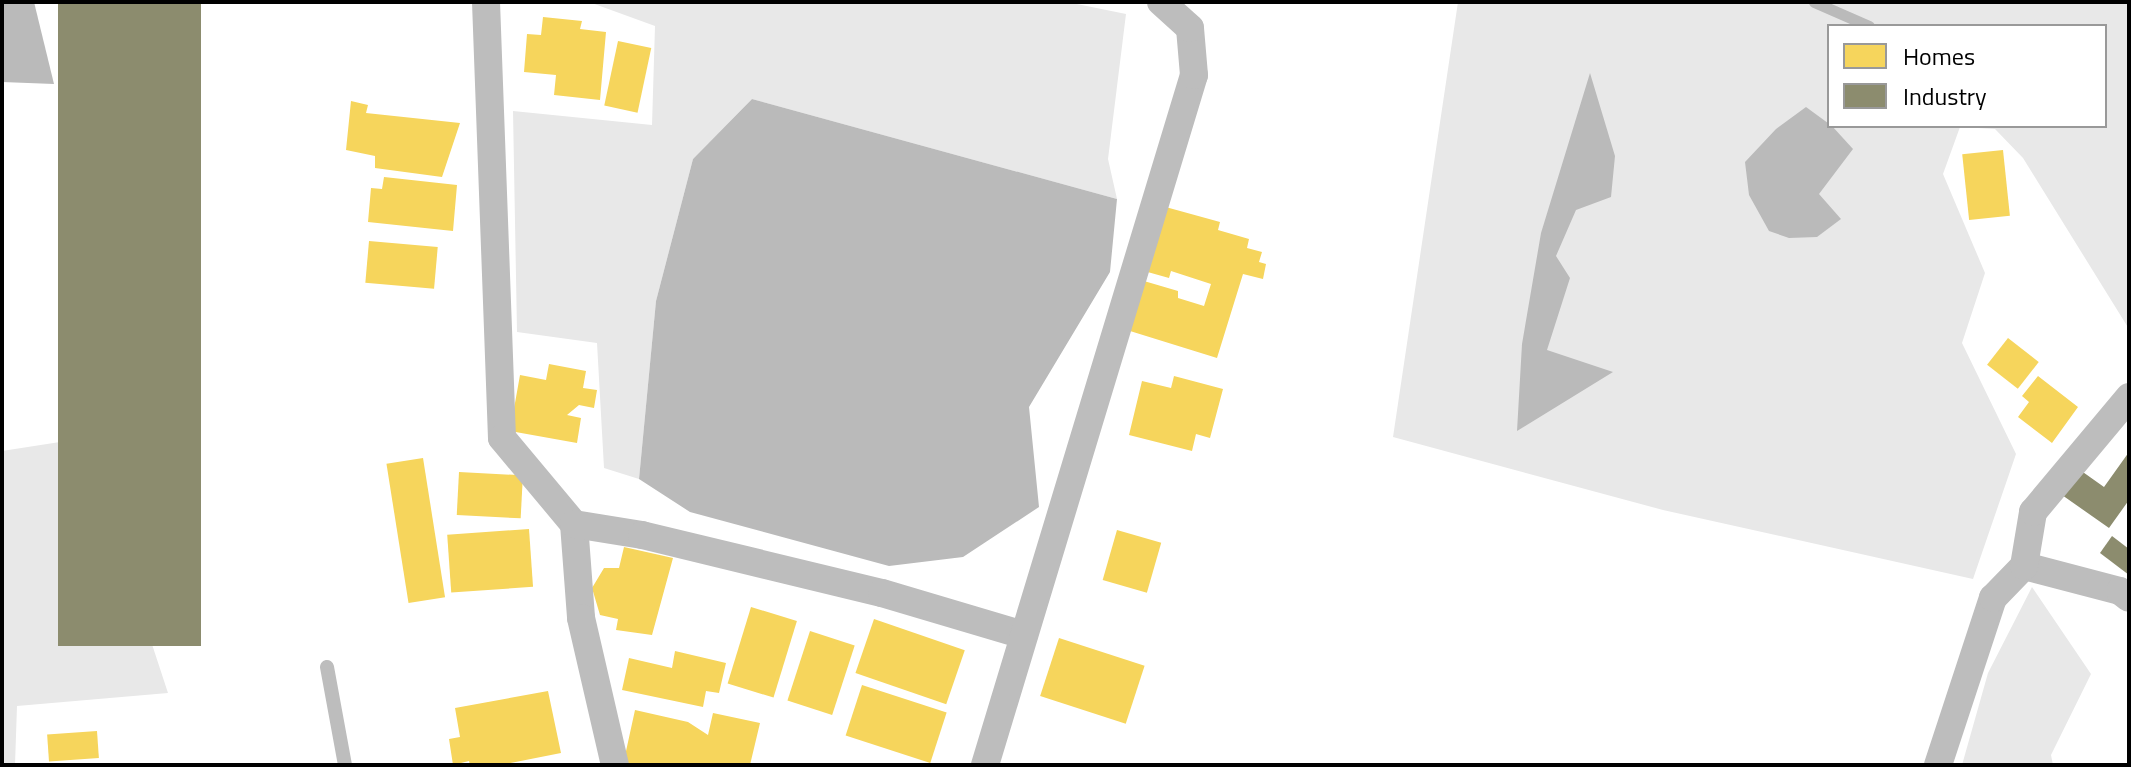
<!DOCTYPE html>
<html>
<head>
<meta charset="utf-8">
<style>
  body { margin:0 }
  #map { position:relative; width:2131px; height:767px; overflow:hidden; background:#fff; font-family:"Titillium Web",sans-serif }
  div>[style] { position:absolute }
  .green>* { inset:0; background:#e8e8e8 }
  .water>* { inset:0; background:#bababa }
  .homes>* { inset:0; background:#f6d55c; transform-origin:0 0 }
  .industry>* { inset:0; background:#8c8c6e; transform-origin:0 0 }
  .stream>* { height:11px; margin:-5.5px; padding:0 5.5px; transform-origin:5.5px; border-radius:5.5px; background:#bababa }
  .service>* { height:14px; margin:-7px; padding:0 7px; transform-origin:7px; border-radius:7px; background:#bdbdbd }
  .minor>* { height:28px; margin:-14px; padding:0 14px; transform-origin:14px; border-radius:14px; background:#bdbdbd }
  span { translate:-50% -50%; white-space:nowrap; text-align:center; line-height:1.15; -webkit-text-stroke:8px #fff; paint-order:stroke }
  .frame { position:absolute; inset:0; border:4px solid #000; pointer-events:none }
  .legend { position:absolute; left:1827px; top:24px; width:280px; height:104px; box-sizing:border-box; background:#fff; border:2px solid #999; margin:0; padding:10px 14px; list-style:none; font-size:24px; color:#000 }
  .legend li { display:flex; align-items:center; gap:16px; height:40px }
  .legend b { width:40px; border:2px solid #999 }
</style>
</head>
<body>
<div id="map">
  <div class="green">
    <div style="clip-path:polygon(589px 2px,1067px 2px,1126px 14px,1108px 159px,1117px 199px,752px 99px,693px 159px,656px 301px,639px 479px,604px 468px,597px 343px,517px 332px,513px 111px,652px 125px,655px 26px)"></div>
    <div style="clip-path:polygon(evenodd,1458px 2px,2129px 2px,2129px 329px,2023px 158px,1995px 129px,1960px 127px,1943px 174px,1985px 273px,1962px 343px,2016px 454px,1973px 579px,1663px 510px,1393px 437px,1458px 2px,1829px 26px,2105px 26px,2105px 126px,1829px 126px,1829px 26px)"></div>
    <div style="clip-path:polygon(105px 435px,123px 556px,168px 693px,17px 706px,15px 765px,2px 765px,2px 451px)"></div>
    <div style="clip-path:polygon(2032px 587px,2091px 674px,2051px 755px,2053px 765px,1962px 765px,1988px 673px)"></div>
  </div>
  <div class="water">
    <div style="clip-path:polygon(2px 2px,34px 2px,54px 84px,2px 82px)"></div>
    <div style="clip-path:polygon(1590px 73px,1615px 156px,1611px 197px,1576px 210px,1556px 256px,1570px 278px,1547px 350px,1613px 372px,1517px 431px,1522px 344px,1541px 233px)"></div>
    <div style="clip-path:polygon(752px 99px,1117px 199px,1110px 272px,1029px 407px,1039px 507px,963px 557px,889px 566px,690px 512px,639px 479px,656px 301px,693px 159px)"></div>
    <div style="clip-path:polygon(1806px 107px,1832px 126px,1853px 149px,1819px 194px,1841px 219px,1817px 237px,1789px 238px,1769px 231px,1749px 195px,1745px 162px,1776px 129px)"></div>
  </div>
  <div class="homes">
    <div style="clip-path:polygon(543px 17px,582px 21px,580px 29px,606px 32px,600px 100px,554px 95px,556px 75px,524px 72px,527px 34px,541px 35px)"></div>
    <div style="left:618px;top:41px;width:34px;height:66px;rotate:12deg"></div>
    <div style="clip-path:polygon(351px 101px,368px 105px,366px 113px,460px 123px,442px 177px,375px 168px,375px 156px,346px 150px)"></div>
    <div style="left:2003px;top:150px;width:66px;height:41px;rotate:84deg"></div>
    <div style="clip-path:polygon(384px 177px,457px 185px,453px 231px,368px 222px,371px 188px,382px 189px)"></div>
    <div style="clip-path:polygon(1162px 206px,1220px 222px,1218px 230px,1249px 239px,1247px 248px,1262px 252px,1259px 262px,1266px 264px,1263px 279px,1243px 274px,1217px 358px,1130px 331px,1144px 281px,1178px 291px,1178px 298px,1204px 306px,1211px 284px,1171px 271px,1169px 278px,1144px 271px)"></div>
    <div style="left:369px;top:241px;width:69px;height:42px;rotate:5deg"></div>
    <div style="left:2008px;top:338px;width:39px;height:34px;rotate:38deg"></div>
    <div style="clip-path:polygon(549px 364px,586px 371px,583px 388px,597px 390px,594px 408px,579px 405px,567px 415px,581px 418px,577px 443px,510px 431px,520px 375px,546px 380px)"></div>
    <div style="clip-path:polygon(1174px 376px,1223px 389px,1210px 438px,1196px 434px,1192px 451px,1129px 435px,1142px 381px,1171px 388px)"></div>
    <div style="clip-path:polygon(2038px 376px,2078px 407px,2052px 443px,2018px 417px,2029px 402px,2022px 396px)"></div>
    <div style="left:423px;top:458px;width:141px;height:37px;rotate:81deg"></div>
    <div style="left:459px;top:472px;width:64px;height:43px;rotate:3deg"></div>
    <div style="left:529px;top:529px;width:58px;height:82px;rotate:86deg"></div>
    <div style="left:1117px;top:530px;width:46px;height:52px;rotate:16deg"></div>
    <div style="clip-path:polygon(624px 547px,673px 558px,652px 635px,616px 630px,618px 619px,600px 615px,592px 588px,604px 568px,619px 568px)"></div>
    <div style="left:751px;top:607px;width:48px;height:80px;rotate:17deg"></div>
    <div style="left:874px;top:619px;width:96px;height:57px;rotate:19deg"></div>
    <div style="left:810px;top:631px;width:47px;height:73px;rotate:18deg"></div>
    <div style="left:1059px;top:638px;width:90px;height:61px;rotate:18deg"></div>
    <div style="clip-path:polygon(675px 651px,726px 663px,719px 693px,706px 691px,703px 707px,622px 690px,629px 658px,672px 668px)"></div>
    <div style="left:862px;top:685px;width:89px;height:53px;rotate:18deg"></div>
    <div style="clip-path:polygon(548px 691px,561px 753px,500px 765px,470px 765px,469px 761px,453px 765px,449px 739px,460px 737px,455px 708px)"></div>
    <div style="clip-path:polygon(635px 710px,688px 722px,708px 735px,713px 713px,760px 723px,750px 765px,623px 765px)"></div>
    <div style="left:97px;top:731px;width:27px;height:50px;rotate:86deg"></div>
  </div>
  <div class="industry">
    <div style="left:58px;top:2px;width:143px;height:644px"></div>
    <div style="clip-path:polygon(2129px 452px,2129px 500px,2109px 528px,2062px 495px,2080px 470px,2104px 487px)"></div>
    <div style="clip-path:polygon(2112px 536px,2129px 549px,2129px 575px,2100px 553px)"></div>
  </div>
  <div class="stream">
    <div style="left:1814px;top:2px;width:60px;rotate:23.6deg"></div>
  </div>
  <div class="service">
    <div style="left:327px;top:667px;width:100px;rotate:79.6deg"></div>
  </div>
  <div class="minor">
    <div style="left:486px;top:2px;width:436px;rotate:87.9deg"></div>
    <div style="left:502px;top:438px;width:112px;rotate:50.1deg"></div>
    <div style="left:574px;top:524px;width:94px;rotate:85.7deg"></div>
    <div style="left:581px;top:618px;width:151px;rotate:77deg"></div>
    <div style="left:574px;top:524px;width:69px;rotate:9.2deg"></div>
    <div style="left:642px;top:535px;width:247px;rotate:13.6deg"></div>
    <div style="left:882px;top:593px;width:148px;rotate:16.5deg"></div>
    <div style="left:2024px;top:566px;width:99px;rotate:14.6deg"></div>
    <div style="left:2120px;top:591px;width:11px;rotate:38deg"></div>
    <div style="left:985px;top:765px;width:721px;rotate:-73.15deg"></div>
    <div style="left:1194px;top:75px;width:47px;rotate:-94.9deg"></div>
    <div style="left:1190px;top:28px;width:39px;rotate:-138deg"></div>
    <div style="left:1938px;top:765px;width:176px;rotate:-71.8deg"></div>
    <div style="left:1993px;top:598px;width:45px;rotate:-45.9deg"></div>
    <div style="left:2024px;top:566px;width:55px;rotate:-80.5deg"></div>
    <div style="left:2033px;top:512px;width:150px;rotate:-50.1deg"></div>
  </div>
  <div class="frame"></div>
  <ul class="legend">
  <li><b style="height:22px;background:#f6d55c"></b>Homes</li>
  <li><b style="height:22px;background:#8c8c6e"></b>Industry</li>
  </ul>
</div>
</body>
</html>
